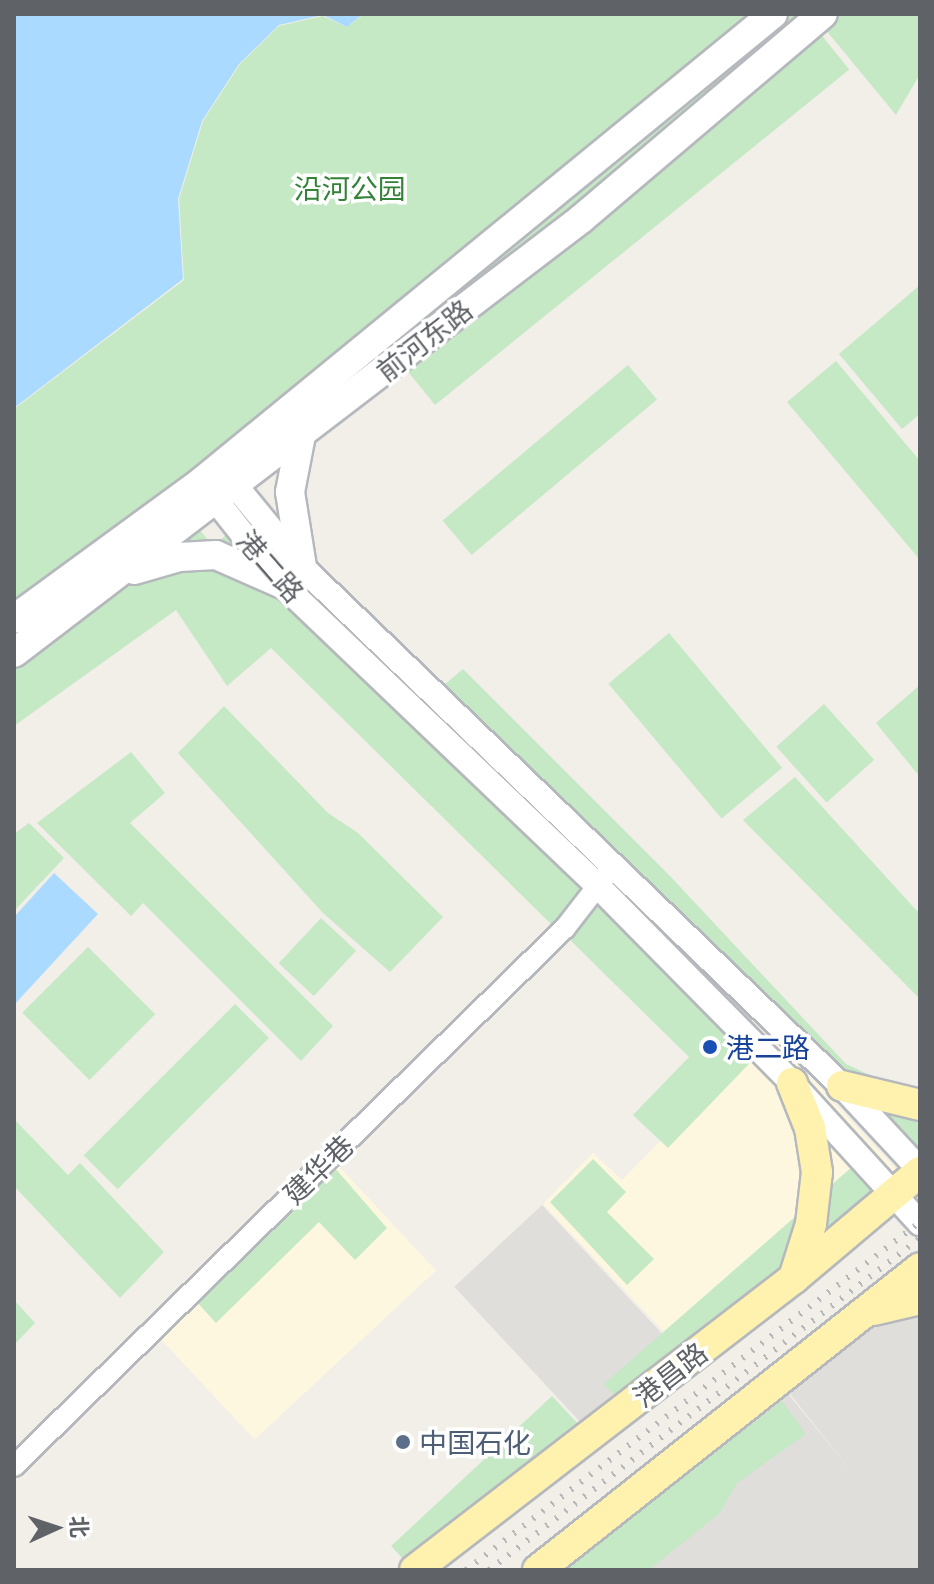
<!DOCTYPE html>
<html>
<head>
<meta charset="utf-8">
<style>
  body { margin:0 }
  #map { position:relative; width:934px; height:1584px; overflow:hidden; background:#f1efe8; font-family:"Noto Sans","Noto Sans SC",sans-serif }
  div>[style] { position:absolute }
  .commercial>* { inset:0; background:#fef7e0; transform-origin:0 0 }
  .industrial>* { inset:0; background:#e0deda; transform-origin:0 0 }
  .green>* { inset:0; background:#c5e8c5; transform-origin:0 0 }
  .water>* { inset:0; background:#aadaff }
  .roads { filter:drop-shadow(2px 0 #b5b8bc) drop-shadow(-2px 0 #b5b8bc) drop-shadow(0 2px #b5b8bc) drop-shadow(0 -2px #b5b8bc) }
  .minor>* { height:20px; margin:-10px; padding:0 10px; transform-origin:10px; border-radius:10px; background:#fff }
  .tertiary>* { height:24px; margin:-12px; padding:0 12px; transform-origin:12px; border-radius:12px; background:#fff }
  .secondary>* { height:28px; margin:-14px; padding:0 14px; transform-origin:14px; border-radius:14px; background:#fff }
  .primary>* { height:30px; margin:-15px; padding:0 15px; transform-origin:15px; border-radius:15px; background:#fff2af }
  .rail>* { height:6px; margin-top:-3px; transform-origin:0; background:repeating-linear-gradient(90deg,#b6b7b8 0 2px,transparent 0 12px) }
  .dots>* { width:22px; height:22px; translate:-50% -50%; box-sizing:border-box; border:4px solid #fff; border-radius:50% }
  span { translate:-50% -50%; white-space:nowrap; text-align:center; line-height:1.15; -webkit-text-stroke:7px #fff; paint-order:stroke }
  .park-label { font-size:28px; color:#348238 }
  .street-label { font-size:28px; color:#5f6368 }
  .transit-label { font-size:28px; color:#164399 }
  .left { translate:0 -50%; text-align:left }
  .service-label { font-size:28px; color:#4e5e75 }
  .frame { position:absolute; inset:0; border:16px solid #5f6368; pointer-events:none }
  .north { position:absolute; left:16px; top:1488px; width:80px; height:80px; -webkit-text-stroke:6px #fff; paint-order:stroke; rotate:87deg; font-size:22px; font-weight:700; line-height:32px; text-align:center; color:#5f6368 }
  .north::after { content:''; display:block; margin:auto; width:28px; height:36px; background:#5f6368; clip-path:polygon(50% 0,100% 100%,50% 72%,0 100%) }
</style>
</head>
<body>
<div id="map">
  <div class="commercial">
    <div style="clip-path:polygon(768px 1032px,906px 1180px,688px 1357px,543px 1204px,593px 1153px,622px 1180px)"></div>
    <div style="left:333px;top:1160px;width:151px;height:248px;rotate:47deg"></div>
  </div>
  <div class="industrial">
    <div style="left:542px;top:1205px;width:212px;height:120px;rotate:47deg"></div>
    <div style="clip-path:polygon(920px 1287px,920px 1570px,546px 1570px,785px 1390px,852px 1472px,786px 1389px)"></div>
  </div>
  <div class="green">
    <div style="clip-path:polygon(364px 14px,820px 14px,14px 648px,14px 409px,184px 280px,179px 199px,203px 121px,240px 64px,279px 26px,323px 16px,347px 27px)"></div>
    <div style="clip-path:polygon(831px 14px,920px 14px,920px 74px,896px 115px,820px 23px)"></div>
    <div style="left:814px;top:26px;width:56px;height:533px;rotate:51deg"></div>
    <div style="clip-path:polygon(920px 285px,920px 414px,902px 429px,839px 354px)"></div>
    <div style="clip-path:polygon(836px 361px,920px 461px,920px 560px,787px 402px)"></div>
    <div style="left:628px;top:365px;width:45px;height:242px;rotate:50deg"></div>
    <div style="clip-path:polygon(250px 515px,604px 868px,552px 925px,271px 648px,227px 686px,176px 610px,14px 726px,14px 663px,195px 524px,213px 546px)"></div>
    <div style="left:669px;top:633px;width:176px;height:79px;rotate:50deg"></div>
    <div style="clip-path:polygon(463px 669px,669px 875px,846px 1064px,904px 1091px,920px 1085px,920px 1171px,911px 1178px,616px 868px,438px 690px)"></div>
    <div style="clip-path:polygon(920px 685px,920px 777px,876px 723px)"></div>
    <div style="left:824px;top:704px;width:75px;height:64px;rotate:48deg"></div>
    <div style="clip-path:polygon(224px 706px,328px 813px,358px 833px,443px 917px,390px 972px,323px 913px,178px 753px)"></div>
    <div style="clip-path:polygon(131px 752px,165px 793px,130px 823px,333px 1026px,301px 1061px,143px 903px,131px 916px,37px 823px)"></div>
    <div style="clip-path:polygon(795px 777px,917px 911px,920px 909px,920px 999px,743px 820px)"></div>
    <div style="clip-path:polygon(29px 823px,64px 858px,14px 911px,14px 834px)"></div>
    <div style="clip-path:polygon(615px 885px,769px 1043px,668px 1148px,633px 1115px,689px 1057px,567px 937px)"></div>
    <div style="left:321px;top:918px;width:48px;height:62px;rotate:43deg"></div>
    <div style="left:88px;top:947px;width:95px;height:93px;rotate:45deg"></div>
    <div style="left:235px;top:1004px;width:48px;height:214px;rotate:45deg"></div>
    <div style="clip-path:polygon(14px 1119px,68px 1175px,80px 1163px,164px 1252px,120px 1298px,14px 1186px)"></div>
    <div style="clip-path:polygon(869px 1152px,895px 1186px,623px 1405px,604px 1384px)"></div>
    <div style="clip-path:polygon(593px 1159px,626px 1192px,607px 1212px,654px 1259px,627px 1285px,550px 1202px)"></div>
    <div style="clip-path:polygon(334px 1167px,387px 1228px,355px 1260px,319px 1222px,216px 1323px,195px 1300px)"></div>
    <div style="clip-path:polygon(14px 1300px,35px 1323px,14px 1345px)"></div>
    <div style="left:552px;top:1396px;width:49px;height:220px;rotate:47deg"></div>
    <div style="clip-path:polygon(782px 1401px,806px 1434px,737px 1483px,720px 1513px,649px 1570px,559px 1570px)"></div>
  </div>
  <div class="water">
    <div style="clip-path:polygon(14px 14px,363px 14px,347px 27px,323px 15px,279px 25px,239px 64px,202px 121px,178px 199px,183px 279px,14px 408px)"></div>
    <div style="clip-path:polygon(54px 873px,98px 914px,14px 1005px,14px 917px)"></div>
  </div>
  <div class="roads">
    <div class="minor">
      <div style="left:14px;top:1466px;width:770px;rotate:-44.32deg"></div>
      <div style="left:565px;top:928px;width:68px;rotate:-52.1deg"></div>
    </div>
    <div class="tertiary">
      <div style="left:224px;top:472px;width:123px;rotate:50.6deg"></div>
      <div style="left:302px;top:567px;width:749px;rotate:43.86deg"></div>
      <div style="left:842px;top:1086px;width:115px;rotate:47.1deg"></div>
      <div style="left:203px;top:484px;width:127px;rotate:51.7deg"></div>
      <div style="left:282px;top:584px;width:436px;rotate:43.7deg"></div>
      <div style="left:597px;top:885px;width:278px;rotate:45.4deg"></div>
      <div style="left:792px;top:1083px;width:190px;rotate:47.6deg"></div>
    </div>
    <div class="secondary">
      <div style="left:301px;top:435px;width:58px;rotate:100.9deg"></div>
      <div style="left:290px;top:492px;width:76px;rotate:80.9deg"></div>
      <div style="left:134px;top:570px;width:47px;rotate:-16.1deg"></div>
      <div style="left:179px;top:557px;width:37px;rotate:-3deg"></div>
      <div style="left:216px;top:555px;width:72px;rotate:23.7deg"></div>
      <div style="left:14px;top:619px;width:232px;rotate:-36.2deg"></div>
      <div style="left:201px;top:482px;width:739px;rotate:-39.29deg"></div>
      <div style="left:14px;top:653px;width:714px;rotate:-37.43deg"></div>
      <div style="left:581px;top:219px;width:317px;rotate:-40.3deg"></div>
    </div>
    <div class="primary">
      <div style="left:792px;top:1083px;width:48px;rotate:68.2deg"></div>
      <div style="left:810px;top:1128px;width:45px;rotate:81deg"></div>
      <div style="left:817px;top:1172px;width:52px;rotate:96.6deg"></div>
      <div style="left:811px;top:1224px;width:57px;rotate:107.5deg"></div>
      <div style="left:842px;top:1086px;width:80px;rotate:13.7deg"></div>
      <div style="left:874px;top:1310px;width:47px;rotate:-13.4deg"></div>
      <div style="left:415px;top:1570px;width:478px;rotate:-37.6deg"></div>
      <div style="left:794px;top:1278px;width:165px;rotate:-40.1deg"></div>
      <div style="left:538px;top:1570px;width:487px;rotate:-38.3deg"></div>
    </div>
  </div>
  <div class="rail">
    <div style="left:466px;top:1570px;width:572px;rotate:-37.47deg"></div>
    <div style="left:489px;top:1570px;width:544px;rotate:-37.61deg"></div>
  </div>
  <div class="dots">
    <div style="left:710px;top:1047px;background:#1a4fb4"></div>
    <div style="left:403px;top:1442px;background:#5c6f8a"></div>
  </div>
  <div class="park-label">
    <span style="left:350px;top:188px">沿河公园</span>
  </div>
  <div class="street-label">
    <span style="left:424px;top:340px;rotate:-38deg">前河东路</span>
    <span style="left:271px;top:566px;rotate:49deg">港二路</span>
    <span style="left:318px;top:1169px;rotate:-44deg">建华巷</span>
    <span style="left:670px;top:1374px;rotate:-38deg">港昌路</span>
  </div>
  <div class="transit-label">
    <span class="left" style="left:726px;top:1047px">港二路</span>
  </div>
  <div class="service-label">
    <span class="left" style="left:419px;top:1442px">中国石化</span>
  </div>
  <div class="frame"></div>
  <div class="north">北</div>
</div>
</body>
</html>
